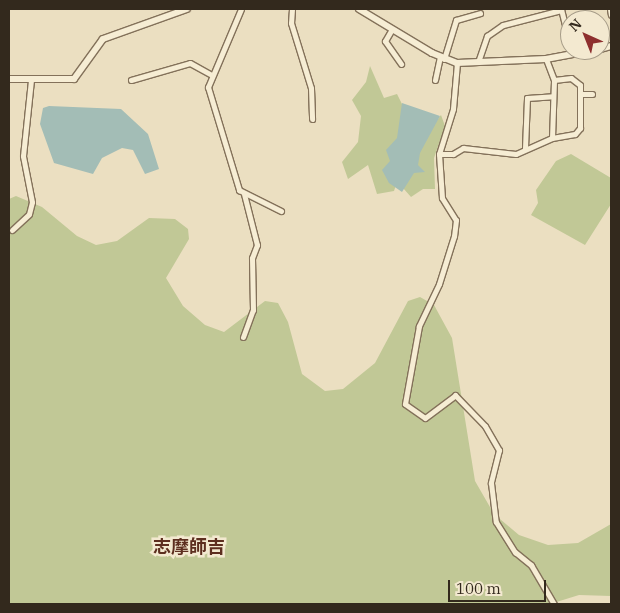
<!DOCTYPE html>
<html>
<head>
<meta charset="utf-8">
<style>
  body { margin:0 }
  #map { position:relative; width:620px; height:613px; overflow:hidden; background:#ebdfc1; font-family:"IBM Plex Serif","Noto Sans JP",serif }
  div>[style] { position:absolute }
  .green>* { inset:0; background:#c1c896 }
  .water>* { inset:0; background:#a3bdb6 }
  .roads { filter:drop-shadow(1px 0 #83715a) drop-shadow(-1px 0 #83715a) drop-shadow(0 1px #83715a) drop-shadow(0 -1px #83715a) }
  .minor>* { height:5px; margin:-2.5px; padding:0 2.5px; transform-origin:2.5px; border-radius:2.5px; background:#f6edd4 }
  .tertiary>* { height:6px; margin:-3px; padding:0 3px; transform-origin:3px; border-radius:3px; background:#f6edd4 }
  span { translate:-50% -50%; white-space:nowrap; text-align:center; line-height:1.15; -webkit-text-stroke:5px #f3e9d0; paint-order:stroke }
  .quarter-label { font-size:18px; color:#5d2e1f; font-weight:700 }
  .frame { position:absolute; inset:0; border:10px solid #33291d; pointer-events:none }
  .north { position:absolute; left:560px; top:10px; width:50px; height:50px; box-sizing:border-box; background:#f3e9d0; border:1px solid #a69c88; border-radius:50%; rotate:316deg; font-size:14px; font-weight:700; line-height:20px; text-align:center; color:#33291d }
  .north::after { content:''; display:block; margin:auto; width:18px; height:22px; background:#8e2f2e; clip-path:polygon(50% 0,100% 100%,50% 72%,0 100%) }
  .scale { position:absolute; left:448px; top:580px; width:98px; height:22px; box-sizing:border-box; border:2px solid #33291d; border-top:0; padding-left:6px; font-size:15px; line-height:18px; white-space:nowrap; color:#33291d; -webkit-text-stroke:4px #f3e9d0; paint-order:stroke }
</style>
</head>
<body>
<div id="map">
  <div class="green">
    <div style="clip-path:polygon(370px 66px,384px 98px,397px 94px,404px 108px,396px 185px,394px 191px,377px 194px,368px 165px,348px 179px,342px 162px,358px 142px,361px 116px,352px 100px,366px 82px)"></div>
    <div style="clip-path:polygon(441px 115px,445px 126px,434px 158px,435px 189px,423px 189px,411px 197px,403px 188px,422px 140px)"></div>
    <div style="clip-path:polygon(571px 154px,611px 178px,611px 204px,585px 245px,531px 215px,538px 203px,536px 190px,556px 161px)"></div>
    <div style="clip-path:polygon(16px 196px,42px 207px,77px 236px,96px 245px,117px 241px,149px 218px,175px 219px,188px 229px,189px 239px,166px 278px,183px 306px,205px 325px,224px 332px,265px 301px,278px 303px,288px 322px,302px 374px,325px 391px,343px 389px,375px 363px,408px 301px,420px 297px,434px 305px,452px 338px,475px 481px,494px 514px,519px 535px,548px 545px,578px 543px,611px 524px,611px 596px,579px 595px,550px 604px,9px 604px,9px 199px)"></div>
  </div>
  <div class="water">
    <div style="clip-path:polygon(402px 103px,440px 116px,420px 153px,418px 165px,425px 172px,414px 173px,402px 192px,389px 183px,382px 170px,390px 161px,386px 150px,397px 138px)"></div>
    <div style="clip-path:polygon(49px 106px,121px 109px,148px 134px,159px 169px,145px 174px,133px 150px,122px 148px,102px 158px,93px 174px,54px 163px,40px 124px,43px 108px)"></div>
  </div>
  <div class="roads">
    <div class="minor">
      <div style="left:241px;top:9px;width:85px;rotate:112.9deg"></div>
      <div style="left:208px;top:87px;width:108px;rotate:73.2deg"></div>
      <div style="left:239px;top:190px;width:47px;rotate:26.6deg"></div>
      <div style="left:292px;top:9px;width:14px;rotate:94deg"></div>
      <div style="left:291px;top:23px;width:68px;rotate:72.9deg"></div>
      <div style="left:311px;top:88px;width:31px;rotate:88deg"></div>
      <div style="left:561px;top:9px;width:37px;rotate:76deg"></div>
      <div style="left:610px;top:9px;width:6px;rotate:81deg"></div>
      <div style="left:392px;top:29px;width:14px;rotate:120deg"></div>
      <div style="left:385px;top:41px;width:28px;rotate:55deg"></div>
      <div style="left:444px;top:59px;width:41px;rotate:-72.9deg"></div>
      <div style="left:456px;top:20px;width:25px;rotate:-16deg"></div>
      <div style="left:478px;top:62px;width:28px;rotate:-71deg"></div>
      <div style="left:487px;top:36px;width:19px;rotate:-35deg"></div>
      <div style="left:503px;top:25px;width:60px;rotate:-14.5deg"></div>
      <div style="left:457px;top:63px;width:46px;rotate:95deg"></div>
      <div style="left:453px;top:109px;width:47px;rotate:107.3deg"></div>
      <div style="left:439px;top:154px;width:44px;rotate:86.1deg"></div>
      <div style="left:442px;top:198px;width:26px;rotate:58deg"></div>
      <div style="left:456px;top:220px;width:16px;rotate:97deg"></div>
      <div style="left:454px;top:236px;width:50px;rotate:107.4deg"></div>
      <div style="left:439px;top:284px;width:47px;rotate:115.5deg"></div>
      <div style="left:419px;top:326px;width:79px;rotate:100.2deg"></div>
      <div style="left:405px;top:404px;width:24px;rotate:35deg"></div>
      <div style="left:425px;top:418px;width:38px;rotate:-37deg"></div>
      <div style="left:455px;top:395px;width:43px;rotate:45.9deg"></div>
      <div style="left:485px;top:426px;width:28px;rotate:60deg"></div>
      <div style="left:499px;top:450px;width:34px;rotate:104deg"></div>
      <div style="left:491px;top:483px;width:39px;rotate:83deg"></div>
      <div style="left:496px;top:522px;width:36px;rotate:58deg"></div>
      <div style="left:515px;top:552px;width:21px;rotate:39deg"></div>
      <div style="left:531px;top:565px;width:45px;rotate:59.5deg"></div>
      <div style="left:131px;top:80px;width:61px;rotate:-16.1deg"></div>
      <div style="left:190px;top:63px;width:23px;rotate:29deg"></div>
      <div style="left:435px;top:80px;width:24px;rotate:-78deg"></div>
      <div style="left:580px;top:94px;width:12px"></div>
      <div style="left:552px;top:138px;width:23px;rotate:-10deg"></div>
      <div style="left:575px;top:134px;width:8px;rotate:-50deg"></div>
      <div style="left:580px;top:128px;width:43px;rotate:-90deg"></div>
      <div style="left:580px;top:85px;width:11px;rotate:-142deg"></div>
      <div style="left:571px;top:78px;width:17px;rotate:173deg"></div>
      <div style="left:525px;top:148px;width:50px;rotate:-87.7deg"></div>
      <div style="left:527px;top:98px;width:26px;rotate:-4deg"></div>
      <div style="left:439px;top:154px;width:14px"></div>
      <div style="left:453px;top:154px;width:12px;rotate:-31deg"></div>
      <div style="left:463px;top:148px;width:53px;rotate:6.5deg"></div>
      <div style="left:516px;top:154px;width:39px;rotate:-24deg"></div>
      <div style="left:552px;top:138px;width:58px;rotate:-88deg"></div>
      <div style="left:554px;top:80px;width:22px;rotate:-111deg"></div>
      <div style="left:12px;top:230px;width:23px;rotate:-43deg"></div>
      <div style="left:29px;top:214px;width:12px;rotate:-76deg"></div>
      <div style="left:32px;top:202px;width:47px;rotate:-101.1deg"></div>
      <div style="left:23px;top:156px;width:76px;rotate:-84deg"></div>
      <div style="left:243px;top:337px;width:29px;rotate:-70deg"></div>
      <div style="left:253px;top:310px;width:52px;rotate:-91.1deg"></div>
      <div style="left:252px;top:258px;width:14px;rotate:-69deg"></div>
      <div style="left:257px;top:245px;width:53px;rotate:-104.3deg"></div>
    </div>
    <div class="tertiary">
      <div style="left:359px;top:9px;width:85px;rotate:31.1deg"></div>
      <div style="left:432px;top:53px;width:27px;rotate:22deg"></div>
      <div style="left:457px;top:63px;width:89px;rotate:-2.6deg"></div>
      <div style="left:546px;top:59px;width:49px;rotate:-10.6deg"></div>
      <div style="left:600px;top:49px;width:11px;rotate:-15deg"></div>
      <div style="left:9px;top:79px;width:65px"></div>
      <div style="left:74px;top:79px;width:49px;rotate:-54.1deg"></div>
      <div style="left:103px;top:39px;width:89px;rotate:-19.7deg"></div>
    </div>
  </div>
  <div class="quarter-label">
    <span style="left:189px;top:547px">志摩師吉</span>
  </div>
  <div class="frame"></div>
  <div class="north">N</div>
  <div class="scale">100 m</div>
</div>
</body>
</html>
